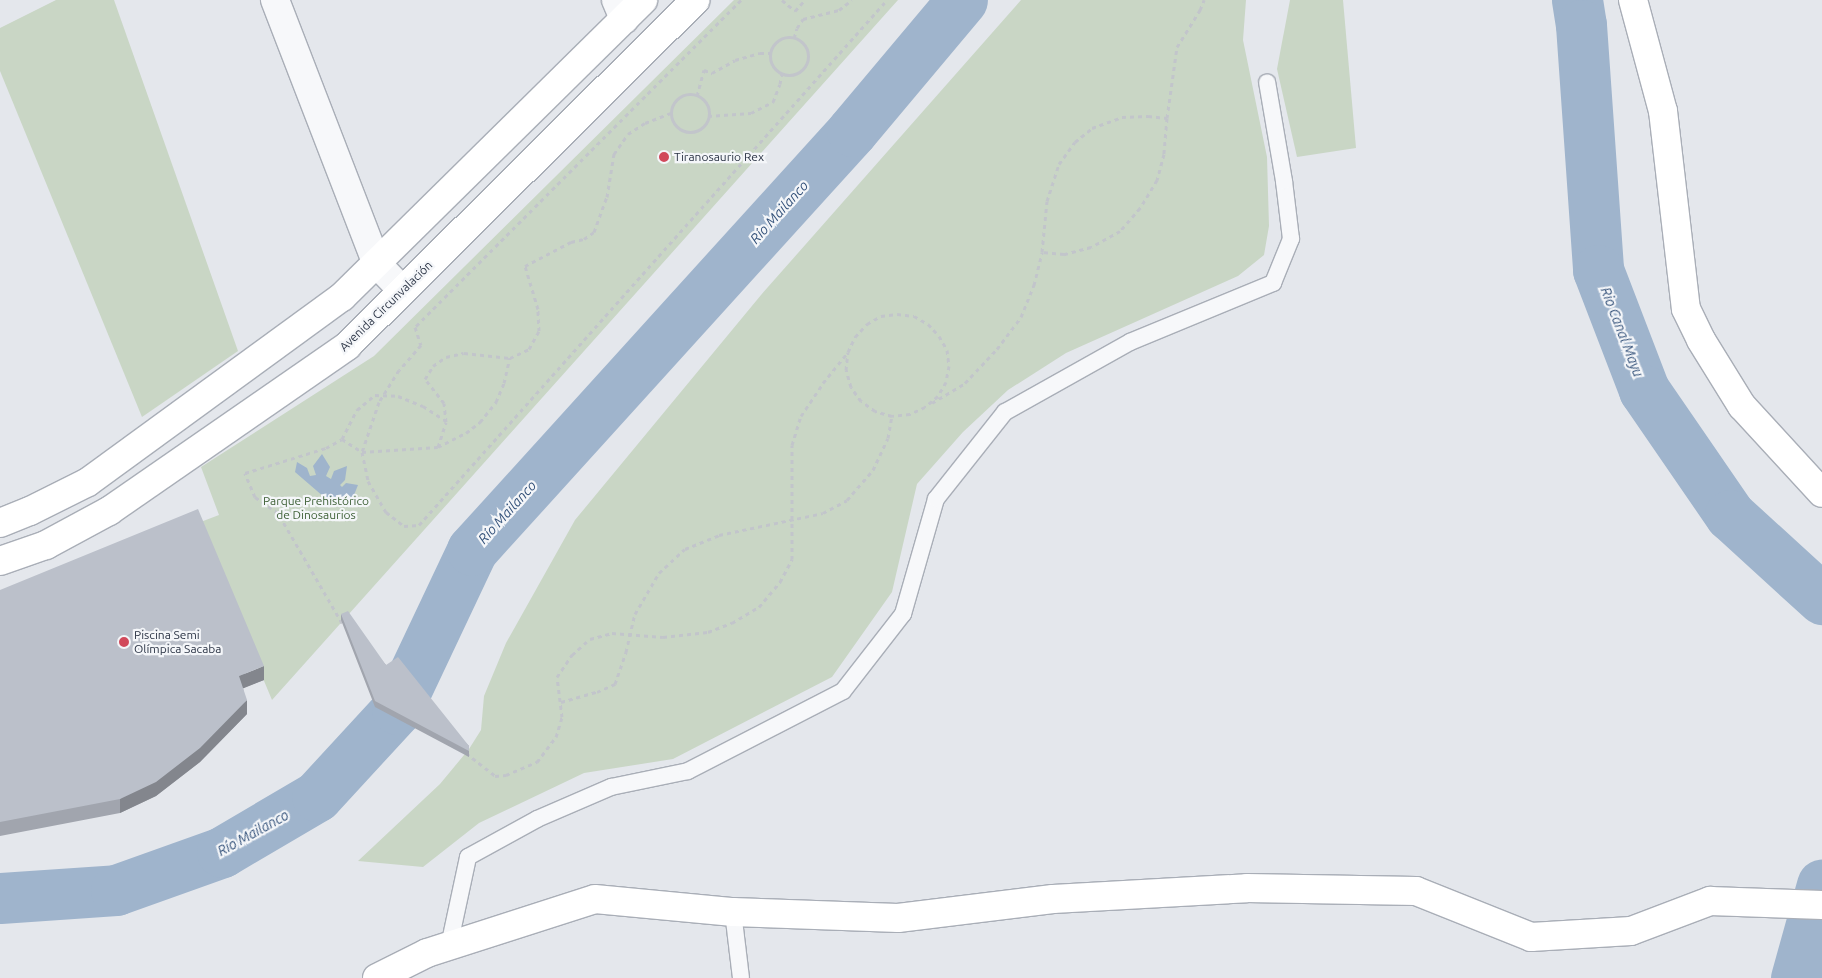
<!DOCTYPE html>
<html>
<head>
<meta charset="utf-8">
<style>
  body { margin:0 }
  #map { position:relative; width:1822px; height:978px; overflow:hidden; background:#e4e7ec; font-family:Ubuntu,sans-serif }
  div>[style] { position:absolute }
  .green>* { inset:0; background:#c9d6c5 }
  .water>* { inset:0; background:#9fb4cc }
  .river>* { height:51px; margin:-25.5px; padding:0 25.5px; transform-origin:25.5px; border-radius:25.5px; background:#9fb4cc }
  .path>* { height:3px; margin-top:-1.5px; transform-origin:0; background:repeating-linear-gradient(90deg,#c2c5cb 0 4px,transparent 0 8px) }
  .path>.ring { margin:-1.5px; padding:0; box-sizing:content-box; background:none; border:3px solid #c2c5cb; border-radius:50% }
  .roads { filter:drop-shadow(1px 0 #a9aeb7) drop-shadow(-1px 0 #a9aeb7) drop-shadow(0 1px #a9aeb7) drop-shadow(0 -1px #a9aeb7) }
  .lane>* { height:16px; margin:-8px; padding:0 8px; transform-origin:8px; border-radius:8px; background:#f7f8fa }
  .street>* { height:28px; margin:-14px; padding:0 14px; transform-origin:14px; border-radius:14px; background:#f7f8fa }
  .secondary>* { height:28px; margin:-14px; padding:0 14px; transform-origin:14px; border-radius:14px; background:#fff }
  .path-bridge>* { height:3px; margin-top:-1.5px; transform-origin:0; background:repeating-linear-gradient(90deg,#c2c5cb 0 4px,transparent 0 8px) }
  .wall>* { inset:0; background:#a1a5ae }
  .shaded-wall>* { inset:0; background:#83868d }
  .building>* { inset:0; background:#bbc0ca }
  .dots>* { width:14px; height:14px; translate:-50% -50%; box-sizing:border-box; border:2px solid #f4f6f9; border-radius:50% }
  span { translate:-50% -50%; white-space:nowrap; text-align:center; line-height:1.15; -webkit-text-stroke:4.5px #f4f6f9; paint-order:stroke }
  .poi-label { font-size:12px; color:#2b3445 }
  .left { translate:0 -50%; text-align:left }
  .street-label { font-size:12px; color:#2b3445 }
  .park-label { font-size:12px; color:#3f6138 }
  .water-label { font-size:14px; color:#34527a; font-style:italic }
</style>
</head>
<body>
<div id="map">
  <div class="green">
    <div style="clip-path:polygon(56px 0,114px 0,238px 351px,142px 417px,0 71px,0 28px)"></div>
    <div style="clip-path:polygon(734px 0,898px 0,272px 700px,198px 523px,219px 515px,201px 467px,374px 356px)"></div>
    <div style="clip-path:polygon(1021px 0,1246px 0,1243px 40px,1267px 157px,1269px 226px,1264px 255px,1238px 276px,1066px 353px,1008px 390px,963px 432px,917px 484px,892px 592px,832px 677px,673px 759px,584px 773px,479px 823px,423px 867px,358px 861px,440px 784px,469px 749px,481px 730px,484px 696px,506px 643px,575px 520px,761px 295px)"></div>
    <div style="clip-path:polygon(1290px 0,1343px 0,1356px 148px,1297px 157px,1277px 69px)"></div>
  </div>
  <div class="water">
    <div style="clip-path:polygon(322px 454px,330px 467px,326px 476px,331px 479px,334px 471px,347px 466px,345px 480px,340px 485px,342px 487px,346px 483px,358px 485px,354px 495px,347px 501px,324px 497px,295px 472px,297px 462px,307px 468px,310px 476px,316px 475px,313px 466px)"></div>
  </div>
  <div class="river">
    <div style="left:1577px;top:0;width:25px;rotate:81deg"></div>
    <div style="left:1581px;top:25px;width:246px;rotate:86deg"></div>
    <div style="left:1598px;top:270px;width:129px;rotate:69deg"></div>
    <div style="left:1644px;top:390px;width:152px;rotate:55.5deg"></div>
    <div style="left:1730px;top:515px;width:125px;rotate:42.4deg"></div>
    <div style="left:0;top:898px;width:116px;rotate:-3.9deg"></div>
    <div style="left:116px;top:890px;width:113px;rotate:-19.7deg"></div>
    <div style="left:222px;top:852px;width:110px;rotate:-30.5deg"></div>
    <div style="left:317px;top:796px;width:118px;rotate:-47.4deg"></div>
    <div style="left:397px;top:709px;width:176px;rotate:-64.7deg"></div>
    <div style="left:472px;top:550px;width:566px;rotate:-47.79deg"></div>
    <div style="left:852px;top:131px;width:171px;rotate:-50deg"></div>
    <div style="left:1796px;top:978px;width:97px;rotate:-74.4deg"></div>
  </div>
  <div class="path">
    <div style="left:741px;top:0;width:462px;rotate:134.9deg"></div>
    <div style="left:415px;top:327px;width:19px;rotate:72deg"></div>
    <div style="left:421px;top:345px;width:33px;rotate:131deg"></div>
    <div style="left:399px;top:370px;width:38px;rotate:122deg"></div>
    <div style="left:379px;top:402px;width:53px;rotate:108.8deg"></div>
    <div style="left:362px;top:452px;width:30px;rotate:78deg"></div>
    <div style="left:368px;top:481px;width:36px;rotate:60deg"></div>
    <div style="left:386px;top:512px;width:23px;rotate:38deg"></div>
    <div style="left:404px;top:526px;width:15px;rotate:-4deg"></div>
    <div style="left:419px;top:525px;width:703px;rotate:-48.29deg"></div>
    <div style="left:782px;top:0;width:17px;rotate:40deg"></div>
    <div style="left:795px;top:11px;width:15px;rotate:-48deg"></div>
    <div class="ring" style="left:770px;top:37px;width:35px;height:35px"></div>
    <div style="left:794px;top:38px;width:10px;rotate:-73deg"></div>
    <div style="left:797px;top:28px;width:11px;rotate:-56deg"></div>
    <div style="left:803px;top:19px;width:37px;rotate:-14deg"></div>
    <div style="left:839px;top:10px;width:16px;rotate:-38deg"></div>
    <div class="ring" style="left:671px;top:94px;width:35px;height:35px"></div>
    <div style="left:697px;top:96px;width:27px;rotate:-75deg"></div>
    <div style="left:704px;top:70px;width:9px;rotate:21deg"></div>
    <div style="left:712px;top:73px;width:26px;rotate:-29deg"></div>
    <div style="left:735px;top:60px;width:26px;rotate:-16deg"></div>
    <div style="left:760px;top:53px;width:11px"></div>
    <div style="left:708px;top:116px;width:43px;rotate:-4deg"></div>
    <div style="left:751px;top:113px;width:25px;rotate:-27deg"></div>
    <div style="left:773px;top:102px;width:19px;rotate:-69deg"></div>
    <div style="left:780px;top:84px;width:11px;rotate:-80deg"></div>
    <div style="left:1167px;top:118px;width:72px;rotate:-82deg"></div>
    <div style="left:1177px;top:47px;width:44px;rotate:-58.1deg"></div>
    <div style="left:1200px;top:10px;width:11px;rotate:-68deg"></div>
    <div style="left:932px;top:403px;width:39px;rotate:-31deg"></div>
    <div style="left:965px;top:383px;width:47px;rotate:-46.7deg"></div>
    <div style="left:997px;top:349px;width:40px;rotate:-53deg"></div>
    <div style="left:1021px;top:317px;width:35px;rotate:-68deg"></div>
    <div style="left:1034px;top:285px;width:34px;rotate:-76deg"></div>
    <div style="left:1042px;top:252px;width:51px;rotate:-84.4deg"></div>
    <div style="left:1047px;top:201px;width:39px;rotate:-72deg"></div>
    <div style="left:1059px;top:164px;width:27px;rotate:-54deg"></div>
    <div style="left:1075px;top:142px;width:22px;rotate:-39deg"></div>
    <div style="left:1092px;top:128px;width:32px;rotate:-20deg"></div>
    <div style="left:1122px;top:117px;width:26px;rotate:-2deg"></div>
    <div style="left:1148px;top:116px;width:19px;rotate:6deg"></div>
    <div style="left:1167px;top:118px;width:36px;rotate:95deg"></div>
    <div style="left:1164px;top:154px;width:27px;rotate:105deg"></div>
    <div style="left:1157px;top:180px;width:33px;rotate:121deg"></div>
    <div style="left:1140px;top:208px;width:30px;rotate:131deg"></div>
    <div style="left:1120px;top:231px;width:33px;rotate:151deg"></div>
    <div style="left:1091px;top:247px;width:28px;rotate:165deg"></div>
    <div style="left:1064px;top:254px;width:22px;rotate:-175deg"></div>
    <div style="left:423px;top:406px;width:27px;rotate:33deg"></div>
    <div style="left:342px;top:439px;width:24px;rotate:33deg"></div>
    <div style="left:362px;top:452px;width:76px;rotate:-3.8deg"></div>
    <div style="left:438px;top:447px;width:31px;rotate:-27deg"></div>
    <div style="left:466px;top:433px;width:18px;rotate:-38deg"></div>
    <div style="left:480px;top:422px;width:26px;rotate:-51deg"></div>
    <div style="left:496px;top:402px;width:21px;rotate:-67deg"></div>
    <div style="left:504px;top:383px;width:26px;rotate:-77deg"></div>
    <div style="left:438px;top:447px;width:26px;rotate:-72deg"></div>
    <div style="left:446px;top:422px;width:19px;rotate:-96deg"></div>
    <div style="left:444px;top:403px;width:31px;rotate:-128deg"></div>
    <div style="left:425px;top:379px;width:15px;rotate:-58deg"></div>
    <div style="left:433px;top:366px;width:16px;rotate:-35deg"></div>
    <div style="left:446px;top:357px;width:18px;rotate:-13deg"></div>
    <div style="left:464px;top:353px;width:46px;rotate:6.2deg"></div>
    <div style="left:510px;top:358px;width:21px;rotate:-25deg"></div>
    <div style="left:529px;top:349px;width:21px;rotate:-61deg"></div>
    <div style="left:539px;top:331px;width:22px;rotate:-93deg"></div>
    <div style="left:538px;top:309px;width:45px;rotate:-106.8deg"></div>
    <div style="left:525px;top:266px;width:52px;rotate:-27.6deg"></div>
    <div style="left:571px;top:242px;width:13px;rotate:-13deg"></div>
    <div style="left:584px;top:239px;width:12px;rotate:-35deg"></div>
    <div style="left:594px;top:232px;width:37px;rotate:-70deg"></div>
    <div style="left:607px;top:197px;width:44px;rotate:-80.8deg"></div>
    <div style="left:614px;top:154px;width:24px;rotate:-55deg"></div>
    <div style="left:628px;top:134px;width:20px;rotate:-33deg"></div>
    <div style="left:645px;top:123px;width:28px;rotate:-21deg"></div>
    <div style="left:342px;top:623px;width:127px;rotate:-120.2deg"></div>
    <div style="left:278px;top:513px;width:28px;rotate:-145deg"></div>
    <div style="left:255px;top:497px;width:26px;rotate:-113deg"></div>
    <div style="left:245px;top:473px;width:85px;rotate:-17.2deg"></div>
    <div style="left:326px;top:448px;width:18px;rotate:-29deg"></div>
    <div style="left:342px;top:439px;width:33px;rotate:-63deg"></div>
    <div style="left:561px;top:702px;width:37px;rotate:-16deg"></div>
    <div style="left:597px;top:692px;width:20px;rotate:-24deg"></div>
    <div style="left:615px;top:684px;width:34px;rotate:-71deg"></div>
    <div style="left:626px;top:652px;width:39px;rotate:-77deg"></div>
    <div style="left:635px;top:614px;width:48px;rotate:-59.7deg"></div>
    <div style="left:659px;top:573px;width:35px;rotate:-43deg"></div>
    <div style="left:685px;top:549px;width:37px;rotate:-22deg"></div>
    <div style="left:719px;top:535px;width:106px;rotate:-11.9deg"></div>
    <div style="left:823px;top:513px;width:27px;rotate:-28deg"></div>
    <div style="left:847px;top:500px;width:40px;rotate:-49deg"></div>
    <div style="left:873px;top:470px;width:35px;rotate:-65deg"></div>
    <div style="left:888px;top:438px;width:22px;rotate:-80deg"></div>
    <div style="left:466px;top:753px;width:37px;rotate:38deg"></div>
    <div style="left:495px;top:776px;width:11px;rotate:-5deg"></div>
    <div style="left:506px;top:775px;width:34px;rotate:-23deg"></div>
    <div style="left:537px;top:762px;width:31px;rotate:-53deg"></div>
    <div style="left:556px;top:737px;width:21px;rotate:-73deg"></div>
    <div style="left:562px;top:717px;width:40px;rotate:-97.1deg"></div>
    <div style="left:557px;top:677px;width:27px;rotate:-56deg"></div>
    <div style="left:572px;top:655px;width:24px;rotate:-42deg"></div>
    <div style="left:590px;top:639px;width:23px;rotate:-15deg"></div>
    <div style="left:612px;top:633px;width:51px;rotate:4.5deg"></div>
    <div style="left:663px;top:637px;width:45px;rotate:-6.3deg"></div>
    <div style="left:708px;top:632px;width:26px;rotate:-21deg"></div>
    <div style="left:732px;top:623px;width:31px;rotate:-31deg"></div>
    <div style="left:759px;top:607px;width:33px;rotate:-50deg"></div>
    <div style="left:780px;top:582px;width:26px;rotate:-62deg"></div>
    <div style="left:792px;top:559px;width:114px;rotate:-90deg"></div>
    <div style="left:792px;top:445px;width:30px;rotate:-73deg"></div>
    <div style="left:801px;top:416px;width:40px;rotate:-56deg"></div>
    <div style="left:823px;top:383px;width:40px;rotate:-51deg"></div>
    <div style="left:848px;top:352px;width:17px;rotate:-65deg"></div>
    <div style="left:855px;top:337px;width:18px;rotate:-47deg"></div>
    <div style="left:867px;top:324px;width:16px;rotate:-30deg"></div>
    <div style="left:881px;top:316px;width:16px;rotate:-7deg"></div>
    <div style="left:897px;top:314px;width:17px;rotate:7deg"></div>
    <div style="left:914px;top:316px;width:16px;rotate:30deg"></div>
    <div style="left:928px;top:324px;width:16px;rotate:47deg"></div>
    <div style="left:939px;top:336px;width:16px;rotate:60deg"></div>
    <div style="left:947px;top:350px;width:16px;rotate:83deg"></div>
    <div style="left:949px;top:366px;width:16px;rotate:101deg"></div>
    <div style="left:946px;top:382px;width:16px;rotate:120deg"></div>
    <div style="left:938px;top:396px;width:17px;rotate:140deg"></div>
    <div style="left:925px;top:407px;width:17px;rotate:155deg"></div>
    <div style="left:910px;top:414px;width:18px;rotate:174deg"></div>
    <div style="left:892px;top:416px;width:18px;rotate:-164deg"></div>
    <div style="left:875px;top:411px;width:17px;rotate:-144deg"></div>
    <div style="left:861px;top:401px;width:17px;rotate:-126deg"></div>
    <div style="left:851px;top:387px;width:18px;rotate:-106deg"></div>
    <div style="left:846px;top:370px;width:18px;rotate:-84deg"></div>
  </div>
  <div class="roads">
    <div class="lane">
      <div style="left:733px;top:912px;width:66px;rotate:83.1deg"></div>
      <div style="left:449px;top:946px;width:91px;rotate:-77.9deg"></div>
      <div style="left:468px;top:857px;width:79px;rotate:-28.8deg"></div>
      <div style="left:537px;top:819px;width:81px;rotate:-23.4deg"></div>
      <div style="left:611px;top:787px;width:79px;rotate:-11.7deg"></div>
      <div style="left:688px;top:771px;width:174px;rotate:-27.3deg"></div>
      <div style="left:843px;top:691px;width:98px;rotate:-52.1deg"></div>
      <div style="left:903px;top:614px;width:120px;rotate:-74deg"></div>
      <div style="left:936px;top:499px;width:111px;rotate:-51.6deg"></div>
      <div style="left:1005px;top:412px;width:143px;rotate:-29.2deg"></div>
      <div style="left:1130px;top:342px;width:155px;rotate:-22.4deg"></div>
      <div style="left:1273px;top:283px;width:48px;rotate:-67.8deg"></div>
      <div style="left:1291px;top:239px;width:58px;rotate:-96.9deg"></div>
      <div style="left:1284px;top:181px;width:100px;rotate:-99.7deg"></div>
    </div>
    <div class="street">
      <div style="left:275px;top:0;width:283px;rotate:68.9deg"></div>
      <div style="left:377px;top:264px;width:37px;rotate:46deg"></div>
      <div style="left:616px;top:0;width:21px;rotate:67deg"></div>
    </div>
    <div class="secondary">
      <div style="left:1633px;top:0;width:115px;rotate:74.9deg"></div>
      <div style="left:1663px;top:111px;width:199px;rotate:83.4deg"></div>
      <div style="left:1686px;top:309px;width:34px;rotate:64deg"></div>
      <div style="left:1701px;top:340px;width:78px;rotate:58.2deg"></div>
      <div style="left:1742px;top:406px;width:118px;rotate:47.4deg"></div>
      <div style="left:0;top:523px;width:32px;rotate:-22deg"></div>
      <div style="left:30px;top:511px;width:65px;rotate:-26.6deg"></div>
      <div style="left:88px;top:482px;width:314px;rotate:-36.1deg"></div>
      <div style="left:342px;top:297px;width:423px;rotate:-44.6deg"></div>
      <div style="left:0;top:561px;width:49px;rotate:-19.2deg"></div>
      <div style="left:46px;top:545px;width:72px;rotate:-28.4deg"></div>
      <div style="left:109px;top:511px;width:290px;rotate:-34.7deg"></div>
      <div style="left:347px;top:346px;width:491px;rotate:-44.8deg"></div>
      <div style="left:377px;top:978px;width:56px;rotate:-26.6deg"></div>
      <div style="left:427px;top:953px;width:176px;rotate:-17.8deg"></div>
      <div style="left:595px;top:899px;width:139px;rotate:5.4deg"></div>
      <div style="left:733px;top:912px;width:165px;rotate:2.1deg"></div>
      <div style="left:898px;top:918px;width:156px;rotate:-7deg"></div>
      <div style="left:1053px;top:899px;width:194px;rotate:-3.2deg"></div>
      <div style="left:1247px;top:888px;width:169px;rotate:1deg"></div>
      <div style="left:1416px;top:891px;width:124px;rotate:21.8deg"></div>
      <div style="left:1531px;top:937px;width:100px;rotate:-3.4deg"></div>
      <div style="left:1631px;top:931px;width:85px;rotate:-20.8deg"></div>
      <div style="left:1710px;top:901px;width:112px;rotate:2deg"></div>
    </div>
  </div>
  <div class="path-bridge">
    <div style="left:357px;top:410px;width:23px;rotate:-40deg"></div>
    <div style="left:375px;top:395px;width:23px;rotate:2deg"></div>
    <div style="left:398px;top:396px;width:27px;rotate:22deg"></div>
  </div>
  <div class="wall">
    <div style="clip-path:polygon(0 590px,264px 680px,243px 688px,247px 714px,200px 762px,156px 796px,120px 813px,0 836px)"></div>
    <div style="clip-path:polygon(341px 614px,386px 665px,469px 746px,469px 757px,375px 707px,341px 620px)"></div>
  </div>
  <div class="shaded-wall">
    <div style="clip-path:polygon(264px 666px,264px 680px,239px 690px,239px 676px)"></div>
    <div style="clip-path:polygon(247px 700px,247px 714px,200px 762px,156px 796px,120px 813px,120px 799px)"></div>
  </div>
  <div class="building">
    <div style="clip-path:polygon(198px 509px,264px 666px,239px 676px,247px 700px,200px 748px,156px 782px,120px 799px,0 822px,0 590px)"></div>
    <div style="clip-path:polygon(348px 611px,386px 665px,398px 657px,469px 746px,469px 751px,375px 701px,341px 614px)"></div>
  </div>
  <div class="dots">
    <div style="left:664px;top:157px;background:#d1495b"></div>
    <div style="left:124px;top:642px;background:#d1495b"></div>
  </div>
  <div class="poi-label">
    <span class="left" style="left:674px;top:157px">Tiranosaurio Rex</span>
    <span class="left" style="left:134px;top:642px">Piscina Semi<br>Olímpica Sacaba</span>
  </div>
  <div class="street-label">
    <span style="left:386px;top:306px;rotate:-44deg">Avenida Circunvalación</span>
  </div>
  <div class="park-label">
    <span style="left:316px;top:508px">Parque Prehistórico<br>de Dinosaurios</span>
  </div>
  <div class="water-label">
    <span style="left:779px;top:212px;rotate:-48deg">Río Mailanco</span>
    <span style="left:1622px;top:332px;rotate:69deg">Rio Canal Mayu</span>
    <span style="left:507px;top:512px;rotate:-48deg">Río Mailanco</span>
    <span style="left:253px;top:833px;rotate:-29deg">Río Mailanco</span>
  </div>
</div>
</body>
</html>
